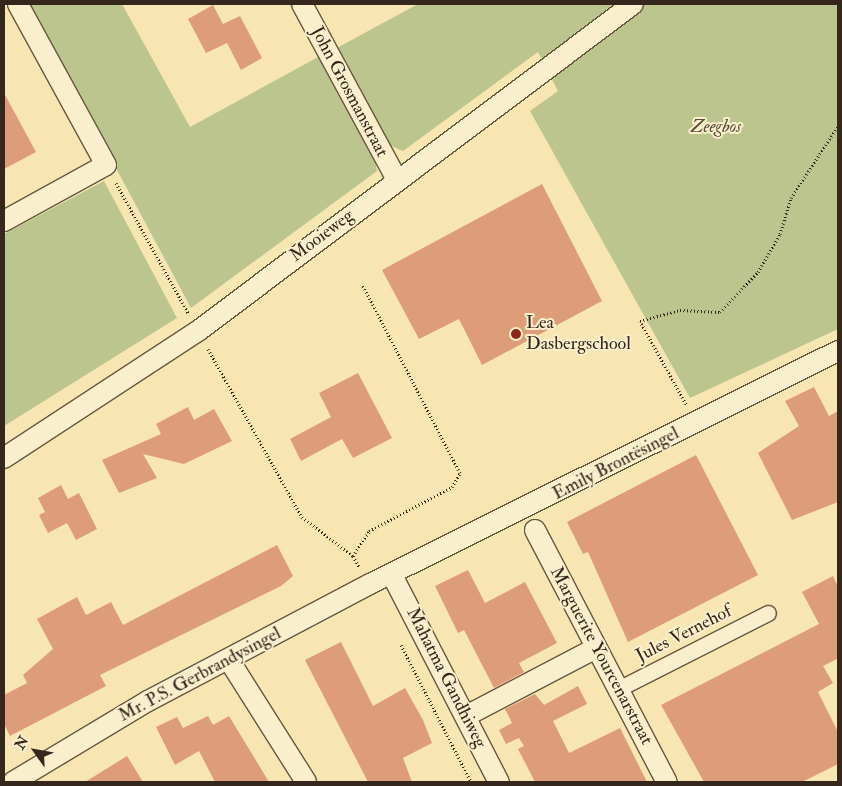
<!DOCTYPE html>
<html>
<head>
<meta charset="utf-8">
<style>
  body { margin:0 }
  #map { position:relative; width:842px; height:786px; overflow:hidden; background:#f7e6b2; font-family:"IM FELL Double Pica",serif }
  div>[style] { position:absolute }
  .green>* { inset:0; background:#bcc58d }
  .building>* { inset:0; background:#de9d79 }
  .path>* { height:3px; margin-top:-1.5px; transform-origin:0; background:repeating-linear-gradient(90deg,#35271b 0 1px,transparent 0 3.5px) }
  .roads { filter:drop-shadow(1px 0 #665741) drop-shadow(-1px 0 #665741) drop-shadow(0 1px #665741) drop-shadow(0 -1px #665741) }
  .pedestrian>* { height:15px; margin:-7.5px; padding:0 7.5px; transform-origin:7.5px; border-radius:7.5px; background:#faefcd }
  .minor>* { height:20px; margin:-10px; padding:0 10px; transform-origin:10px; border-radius:10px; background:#faefcd }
  .dots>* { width:14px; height:14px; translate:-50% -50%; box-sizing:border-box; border:2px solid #faefcd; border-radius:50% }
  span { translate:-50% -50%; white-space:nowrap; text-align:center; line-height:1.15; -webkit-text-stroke:4px #faefcd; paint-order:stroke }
  .street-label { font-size:18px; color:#35271b }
  .park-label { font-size:18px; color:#574e38; font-style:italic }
  .poi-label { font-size:18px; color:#35271b }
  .left { translate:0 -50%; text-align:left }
  .frame { position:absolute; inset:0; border:5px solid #35271b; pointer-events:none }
  .north { position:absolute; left:10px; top:726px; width:50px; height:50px; -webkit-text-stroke:4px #faefcd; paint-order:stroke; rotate:302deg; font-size:14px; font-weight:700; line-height:20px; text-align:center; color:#35271b }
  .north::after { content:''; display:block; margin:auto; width:18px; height:22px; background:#35271b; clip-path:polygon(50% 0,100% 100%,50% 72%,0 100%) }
</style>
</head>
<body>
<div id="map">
  <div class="green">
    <div style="clip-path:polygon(28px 4px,122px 4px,190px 127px,320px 56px,374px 151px,377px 171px,191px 308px)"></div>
    <div style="clip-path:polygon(418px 4px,838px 4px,838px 329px,690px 398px,530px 111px,558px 91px,538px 52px,403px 151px,389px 145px,335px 49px)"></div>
    <div style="clip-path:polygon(104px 181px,177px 318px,4px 426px,4px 234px)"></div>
  </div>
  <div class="building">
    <div style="clip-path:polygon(213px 5px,223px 24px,240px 16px,262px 58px,241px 70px,227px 43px,206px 53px,188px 19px)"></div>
    <div style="clip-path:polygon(4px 93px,36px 152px,4px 169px)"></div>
    <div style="clip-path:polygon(542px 184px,602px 301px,482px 365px,459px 319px,419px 339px,382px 270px)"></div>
    <div style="clip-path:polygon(358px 373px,392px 438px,353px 458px,342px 439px,301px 461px,290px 439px,331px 417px,319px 393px)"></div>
    <div style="clip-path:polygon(814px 387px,829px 416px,838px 411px,838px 502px,792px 520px,758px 453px,799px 426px,785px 401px)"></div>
    <div style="clip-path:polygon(188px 407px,194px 420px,214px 409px,232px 441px,184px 464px,143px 454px,157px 478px,119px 493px,102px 460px,161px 434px,156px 424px)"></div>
    <div style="clip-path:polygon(696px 455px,758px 575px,628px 642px,588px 552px,583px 554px,567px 522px)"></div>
    <div style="clip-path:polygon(61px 485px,68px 499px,79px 493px,97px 529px,76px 540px,67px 523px,48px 533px,39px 515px,45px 512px,38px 498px)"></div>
    <div style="clip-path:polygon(277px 545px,293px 576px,281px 586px,100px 675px,106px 686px,10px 736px,4px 724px,4px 695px,27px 683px,23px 675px,53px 649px,37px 619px,77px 597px,86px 615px,111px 602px,123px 625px)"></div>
    <div style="clip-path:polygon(468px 570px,485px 603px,525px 582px,557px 643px,519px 663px,524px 672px,494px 688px,464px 630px,458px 633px,435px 586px)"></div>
    <div style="clip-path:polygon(833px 576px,838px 587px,838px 663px,837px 659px,823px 666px,833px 683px,818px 692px,838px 732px,838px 764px,802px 782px,704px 782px,661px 705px,819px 624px,802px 592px)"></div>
    <div style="clip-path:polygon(341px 642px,373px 706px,405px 688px,423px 720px,432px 743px,403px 758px,412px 782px,368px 782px,305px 660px)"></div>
    <div style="clip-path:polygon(578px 686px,587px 704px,553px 721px,569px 753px,620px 728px,647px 782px,535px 782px,518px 749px,524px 746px,519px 738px,506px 744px,499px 730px,512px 723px,505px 709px,535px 694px,544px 705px)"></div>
    <div style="clip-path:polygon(208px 716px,213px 725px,229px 716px,269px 782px,215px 782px,199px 751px,175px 765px,156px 727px,177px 717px,183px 728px)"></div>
    <div style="clip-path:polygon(127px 756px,143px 782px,85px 782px)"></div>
  </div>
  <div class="path">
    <div style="left:116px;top:183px;width:149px;rotate:61deg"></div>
    <div style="left:208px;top:349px;width:193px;rotate:60.8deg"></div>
    <div style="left:302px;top:517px;width:64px;rotate:37.4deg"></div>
    <div style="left:353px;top:556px;width:13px;rotate:61deg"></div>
    <div style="left:686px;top:404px;width:95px;rotate:-119deg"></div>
    <div style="left:640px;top:321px;width:41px;rotate:-15.4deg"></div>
    <div style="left:680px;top:310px;width:40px;rotate:2.9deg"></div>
    <div style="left:720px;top:312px;width:55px;rotate:-46.5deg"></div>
    <div style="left:758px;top:272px;width:44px;rotate:-59.9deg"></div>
    <div style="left:780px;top:234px;width:38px;rotate:-73deg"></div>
    <div style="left:791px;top:198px;width:86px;rotate:-56.9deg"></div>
    <div style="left:353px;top:556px;width:30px;rotate:-57deg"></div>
    <div style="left:369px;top:531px;width:94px;rotate:-27.9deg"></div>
    <div style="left:452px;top:487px;width:16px;rotate:-60deg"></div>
    <div style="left:460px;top:473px;width:211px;rotate:-117.4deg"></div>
    <div style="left:401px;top:645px;width:154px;rotate:62.9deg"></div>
  </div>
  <div class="roads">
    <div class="pedestrian">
      <div style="left:618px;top:689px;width:168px;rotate:-26.9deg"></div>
    </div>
    <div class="minor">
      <div style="left:302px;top:4px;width:200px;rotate:61.6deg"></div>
      <div style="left:4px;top:221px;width:116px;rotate:-28.8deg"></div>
      <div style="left:106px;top:165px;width:183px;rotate:-118.7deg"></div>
      <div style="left:4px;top:458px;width:232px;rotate:-33.2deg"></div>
      <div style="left:198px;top:331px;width:544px;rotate:-36.93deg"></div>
      <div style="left:535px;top:530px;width:284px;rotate:62.4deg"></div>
      <div style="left:392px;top:575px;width:233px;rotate:62.7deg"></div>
      <div style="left:229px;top:660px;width:144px;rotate:57.7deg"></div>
      <div style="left:466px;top:716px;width:147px;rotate:-27.6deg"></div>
      <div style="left:13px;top:782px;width:157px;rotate:-31deg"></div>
      <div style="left:148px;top:701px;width:251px;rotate:-27.8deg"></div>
      <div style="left:370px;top:584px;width:523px;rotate:-26.47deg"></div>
    </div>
  </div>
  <div class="dots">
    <div style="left:516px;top:334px;background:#8f2418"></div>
  </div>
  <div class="street-label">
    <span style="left:349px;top:92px;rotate:62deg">John Grosmanstraat</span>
    <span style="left:322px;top:236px;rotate:-37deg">Mooieweg</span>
    <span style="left:616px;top:464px;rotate:-27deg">Emily Brontësingel</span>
    <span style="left:684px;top:634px;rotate:-27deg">Jules Vernehof</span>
    <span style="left:601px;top:656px;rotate:62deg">Marguerite Yourcenarstraat</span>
    <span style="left:200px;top:675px;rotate:-28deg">Mr. P.S. Gerbrandysingel</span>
    <span style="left:446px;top:678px;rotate:63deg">Mahatma Gandhiweg</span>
  </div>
  <div class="park-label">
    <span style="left:716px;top:127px">Zeegbos</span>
  </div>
  <div class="poi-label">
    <span class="left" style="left:526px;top:334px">Lea<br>Dasbergschool</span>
  </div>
  <div class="frame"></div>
  <div class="north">N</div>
</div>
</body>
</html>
